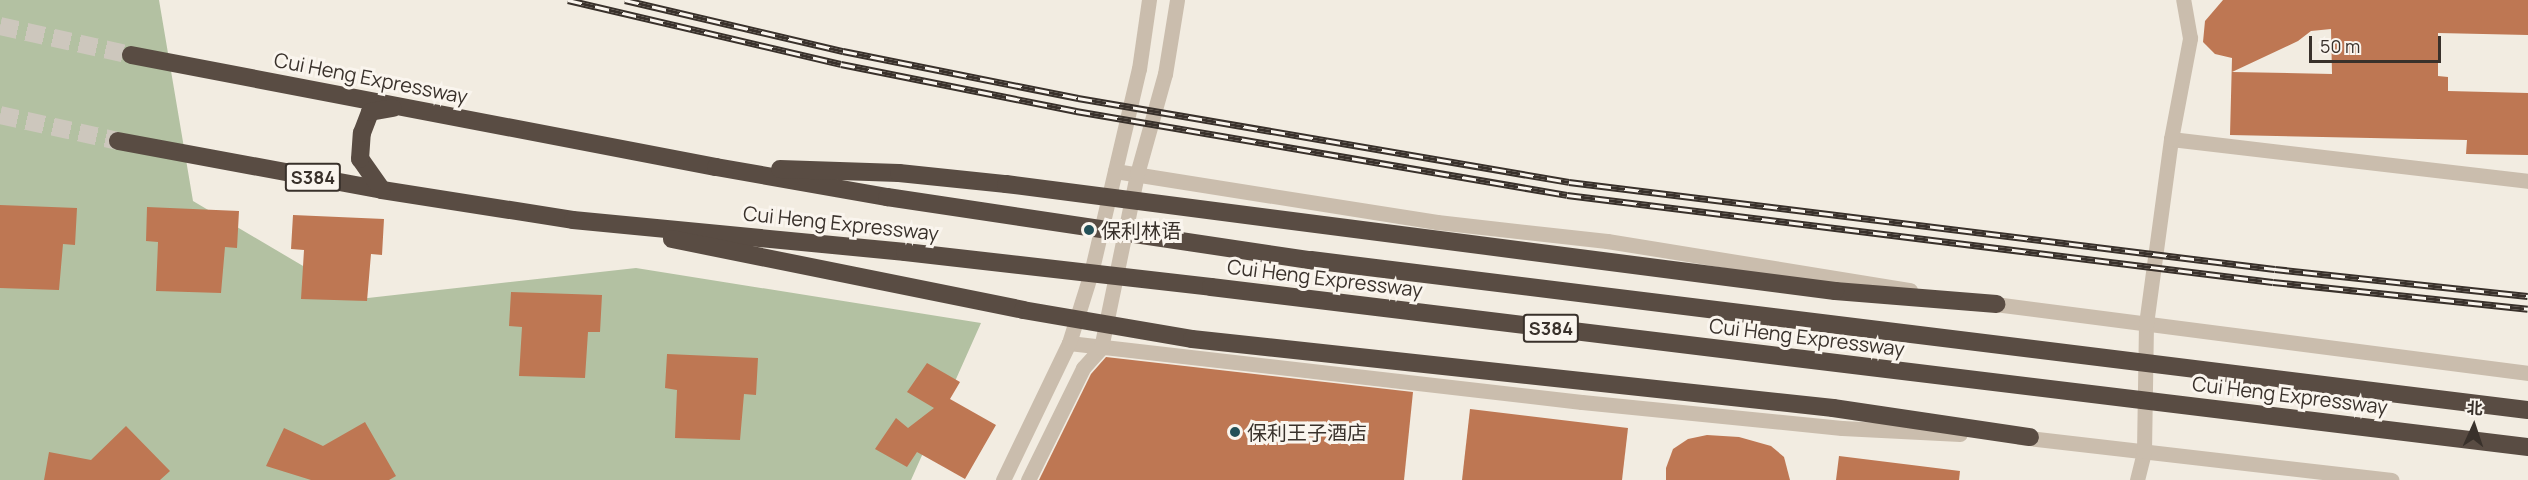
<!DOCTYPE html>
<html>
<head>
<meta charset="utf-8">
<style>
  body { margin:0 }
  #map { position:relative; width:2528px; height:480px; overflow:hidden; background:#f2ece1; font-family:Manrope,"Noto Sans SC",sans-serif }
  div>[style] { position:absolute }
  .green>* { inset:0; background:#b3c1a2 }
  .building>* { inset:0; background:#be7753 }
  .highway-tunnel>* { height:18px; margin-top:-9px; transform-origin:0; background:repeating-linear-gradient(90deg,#cdc7bd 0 18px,transparent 0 27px) }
  .minor>* { height:15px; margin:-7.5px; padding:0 7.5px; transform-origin:7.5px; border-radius:7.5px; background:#cabdad }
  .highway>* { height:18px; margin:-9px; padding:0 9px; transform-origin:9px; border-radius:9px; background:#594c43 }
  .rail>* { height:7px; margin-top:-3.5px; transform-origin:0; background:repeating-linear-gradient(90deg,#faf5ee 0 14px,#39312b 0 28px); box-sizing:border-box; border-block:2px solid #39312b }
  .highway-bridge>* { height:18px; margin:-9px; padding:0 9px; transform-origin:9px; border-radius:9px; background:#594c43 }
  .dots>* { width:16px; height:16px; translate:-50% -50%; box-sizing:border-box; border:3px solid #faf5ee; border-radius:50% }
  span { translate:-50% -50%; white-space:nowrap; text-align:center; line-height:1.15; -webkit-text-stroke:6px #faf5ee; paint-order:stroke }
  .shield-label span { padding:2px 4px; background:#faf5ee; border:2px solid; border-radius:4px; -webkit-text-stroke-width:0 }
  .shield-label { font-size:18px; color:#39312b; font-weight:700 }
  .street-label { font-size:20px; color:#39312b }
  .poi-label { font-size:20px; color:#39312b }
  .left { translate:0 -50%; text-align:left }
  .north { position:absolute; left:2444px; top:396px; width:60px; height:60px; -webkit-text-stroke:4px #faf5ee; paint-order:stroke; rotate:3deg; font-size:16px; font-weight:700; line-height:24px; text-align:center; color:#39312b }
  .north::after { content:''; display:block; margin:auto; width:21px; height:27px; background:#39312b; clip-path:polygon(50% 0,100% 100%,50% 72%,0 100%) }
  .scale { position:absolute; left:2309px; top:36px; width:132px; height:27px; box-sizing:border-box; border:3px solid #39312b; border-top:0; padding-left:8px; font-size:18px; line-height:21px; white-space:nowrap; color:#39312b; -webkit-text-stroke:4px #faf5ee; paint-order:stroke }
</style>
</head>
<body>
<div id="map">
  <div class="green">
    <div style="clip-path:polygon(0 0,159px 0,193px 201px,359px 299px,636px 268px,981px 323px,911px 480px,0 480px)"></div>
  </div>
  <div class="building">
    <div style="clip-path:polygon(evenodd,2223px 0,2528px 0,2528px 35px,2438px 33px,2438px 76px,2448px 77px,2448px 91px,2528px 93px,2528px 155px,2466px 154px,2467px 140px,2230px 135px,2232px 58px,2215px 54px,2203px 42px,2205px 21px,2223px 0,2331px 29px,2332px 74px,2232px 72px,2298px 41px,2311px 31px,2331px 29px)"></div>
    <div style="clip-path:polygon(0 205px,77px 208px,75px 245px,63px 244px,59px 290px,0 288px)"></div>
    <div style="clip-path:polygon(147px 207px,239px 211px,237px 248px,225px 247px,221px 293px,156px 291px,158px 242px,146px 241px)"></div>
    <div style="clip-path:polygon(293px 215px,384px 219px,382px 255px,371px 254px,367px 301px,301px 299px,304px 250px,291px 249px)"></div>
    <div style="clip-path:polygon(511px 292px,602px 295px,600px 332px,588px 332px,585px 378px,519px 376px,522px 327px,509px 326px)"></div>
    <div style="clip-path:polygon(667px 354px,758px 358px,756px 395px,744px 394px,740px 440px,675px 438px,677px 390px,665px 388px)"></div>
    <div style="clip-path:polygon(1106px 357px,1413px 392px,1404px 480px,1039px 480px,1091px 374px)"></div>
    <div style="clip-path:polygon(927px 363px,960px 382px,950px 399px,996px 425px,965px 479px,917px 452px,907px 467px,875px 449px,896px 418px,908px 428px,934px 408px,907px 392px)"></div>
    <div style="clip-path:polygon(1470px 409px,1628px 428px,1622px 480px,1462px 480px)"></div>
    <div style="clip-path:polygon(365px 422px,396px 476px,389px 480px,311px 480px,266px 466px,284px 428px,323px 446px)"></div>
    <div style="clip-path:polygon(126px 426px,170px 471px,160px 480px,44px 480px,49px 452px,91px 460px)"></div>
    <div style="clip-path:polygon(1707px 435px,1739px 437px,1771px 446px,1784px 457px,1790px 480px,1666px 480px,1666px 468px,1673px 449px,1688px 439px)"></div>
    <div style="clip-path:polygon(1839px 456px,1960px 471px,1959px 480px,1836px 480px)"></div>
  </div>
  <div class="highway-tunnel">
    <div style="left:0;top:26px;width:134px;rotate:12.5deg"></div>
    <div style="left:0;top:115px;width:121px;rotate:12.4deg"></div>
  </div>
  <div class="minor">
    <div style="left:2171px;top:139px;width:359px;rotate:6.7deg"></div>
    <div style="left:1115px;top:171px;width:326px;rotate:9deg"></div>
    <div style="left:1437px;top:222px;width:171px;rotate:6.4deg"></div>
    <div style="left:1607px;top:241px;width:307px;rotate:9.2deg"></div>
    <div style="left:1987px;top:303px;width:546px;rotate:7.37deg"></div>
    <div style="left:1069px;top:343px;width:516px;rotate:6.56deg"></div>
    <div style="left:1582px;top:402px;width:261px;rotate:5.7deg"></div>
    <div style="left:1842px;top:428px;width:118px;rotate:2.9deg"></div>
    <div style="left:2020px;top:437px;width:374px;rotate:6.6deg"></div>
    <div style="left:1003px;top:480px;width:152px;rotate:-64.3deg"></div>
    <div style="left:1069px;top:343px;width:73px;rotate:-72.6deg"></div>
    <div style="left:1091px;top:273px;width:210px;rotate:-76.8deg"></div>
    <div style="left:1139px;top:69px;width:70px;rotate:-81.8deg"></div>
    <div style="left:1028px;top:480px;width:125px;rotate:-63.8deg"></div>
    <div style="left:1083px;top:368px;width:27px;rotate:-48deg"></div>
    <div style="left:1101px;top:348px;width:178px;rotate:-78.3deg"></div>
    <div style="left:1137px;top:174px;width:104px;rotate:-74.4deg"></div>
    <div style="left:1165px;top:74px;width:75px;rotate:-80.8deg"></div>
    <div style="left:2137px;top:480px;width:30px;rotate:-76deg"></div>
    <div style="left:2144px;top:451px;width:127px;rotate:-89.1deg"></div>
    <div style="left:2146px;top:324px;width:187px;rotate:-82.3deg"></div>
    <div style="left:2171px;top:139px;width:103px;rotate:-79.3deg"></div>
    <div style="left:2190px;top:38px;width:39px;rotate:-100deg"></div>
  </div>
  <div class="highway">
    <div style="left:131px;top:55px;width:596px;rotate:10.84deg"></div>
    <div style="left:118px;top:141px;width:269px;rotate:10.5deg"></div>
    <div style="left:382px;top:190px;width:193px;rotate:8.9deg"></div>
    <div style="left:382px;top:190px;width:38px;rotate:-125deg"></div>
    <div style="left:360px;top:159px;width:26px;rotate:-86deg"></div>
    <div style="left:362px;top:133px;width:22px;rotate:-69deg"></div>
    <div style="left:370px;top:112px;width:23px;rotate:-10deg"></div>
    <div style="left:1835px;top:291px;width:162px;rotate:4.6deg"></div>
    <div style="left:1833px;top:408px;width:199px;rotate:8.4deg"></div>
  </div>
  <div class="rail">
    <div style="left:568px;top:0;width:280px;rotate:13.2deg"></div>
    <div style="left:841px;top:64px;width:240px;rotate:11.3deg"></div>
    <div style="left:1076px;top:111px;width:498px;rotate:9.7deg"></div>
    <div style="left:1567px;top:195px;width:711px;rotate:7.03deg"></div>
    <div style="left:2273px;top:282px;width:256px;rotate:6deg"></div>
    <div style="left:625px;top:0;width:224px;rotate:13.2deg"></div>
    <div style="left:843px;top:51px;width:240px;rotate:11.3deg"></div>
    <div style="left:1078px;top:98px;width:498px;rotate:9.7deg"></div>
    <div style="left:1569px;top:182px;width:711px;rotate:7.03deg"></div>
    <div style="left:2275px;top:269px;width:254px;rotate:6.1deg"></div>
  </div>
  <div class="highway-bridge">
    <div style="left:716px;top:167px;width:174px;rotate:10deg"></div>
    <div style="left:887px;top:197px;width:429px;rotate:8.5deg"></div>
    <div style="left:1311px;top:260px;width:1226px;rotate:7.03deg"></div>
    <div style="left:780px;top:169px;width:119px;rotate:1.9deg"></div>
    <div style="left:899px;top:173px;width:108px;rotate:5.9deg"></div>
    <div style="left:1006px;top:184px;width:836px;rotate:7.35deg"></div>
    <div style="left:573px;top:220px;width:334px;rotate:5.5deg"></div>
    <div style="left:905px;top:252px;width:308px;rotate:6.5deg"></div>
    <div style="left:1211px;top:287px;width:1327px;rotate:6.93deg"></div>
    <div style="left:672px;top:239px;width:358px;rotate:11.4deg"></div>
    <div style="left:1023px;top:310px;width:171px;rotate:9.7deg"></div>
    <div style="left:1192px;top:339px;width:645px;rotate:6.14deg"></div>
  </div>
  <div class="dots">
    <div style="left:1089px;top:230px;background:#235058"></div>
    <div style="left:1235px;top:432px;background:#235058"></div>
  </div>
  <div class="shield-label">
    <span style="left:313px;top:177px">S384</span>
    <span style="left:1551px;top:328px">S384</span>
  </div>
  <div class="street-label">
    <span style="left:371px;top:78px;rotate:11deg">Cui Heng Expressway</span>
    <span style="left:841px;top:223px;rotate:6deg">Cui Heng Expressway</span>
    <span style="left:1325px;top:278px;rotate:7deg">Cui Heng Expressway</span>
    <span style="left:1807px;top:337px;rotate:7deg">Cui Heng Expressway</span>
    <span style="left:2290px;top:395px;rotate:7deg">Cui Heng Expressway</span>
  </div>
  <div class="poi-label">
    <span class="left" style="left:1101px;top:230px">保利林语</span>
    <span class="left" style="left:1247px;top:432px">保利王子酒店</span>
  </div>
  <div class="north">北</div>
  <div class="scale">50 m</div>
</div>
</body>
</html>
